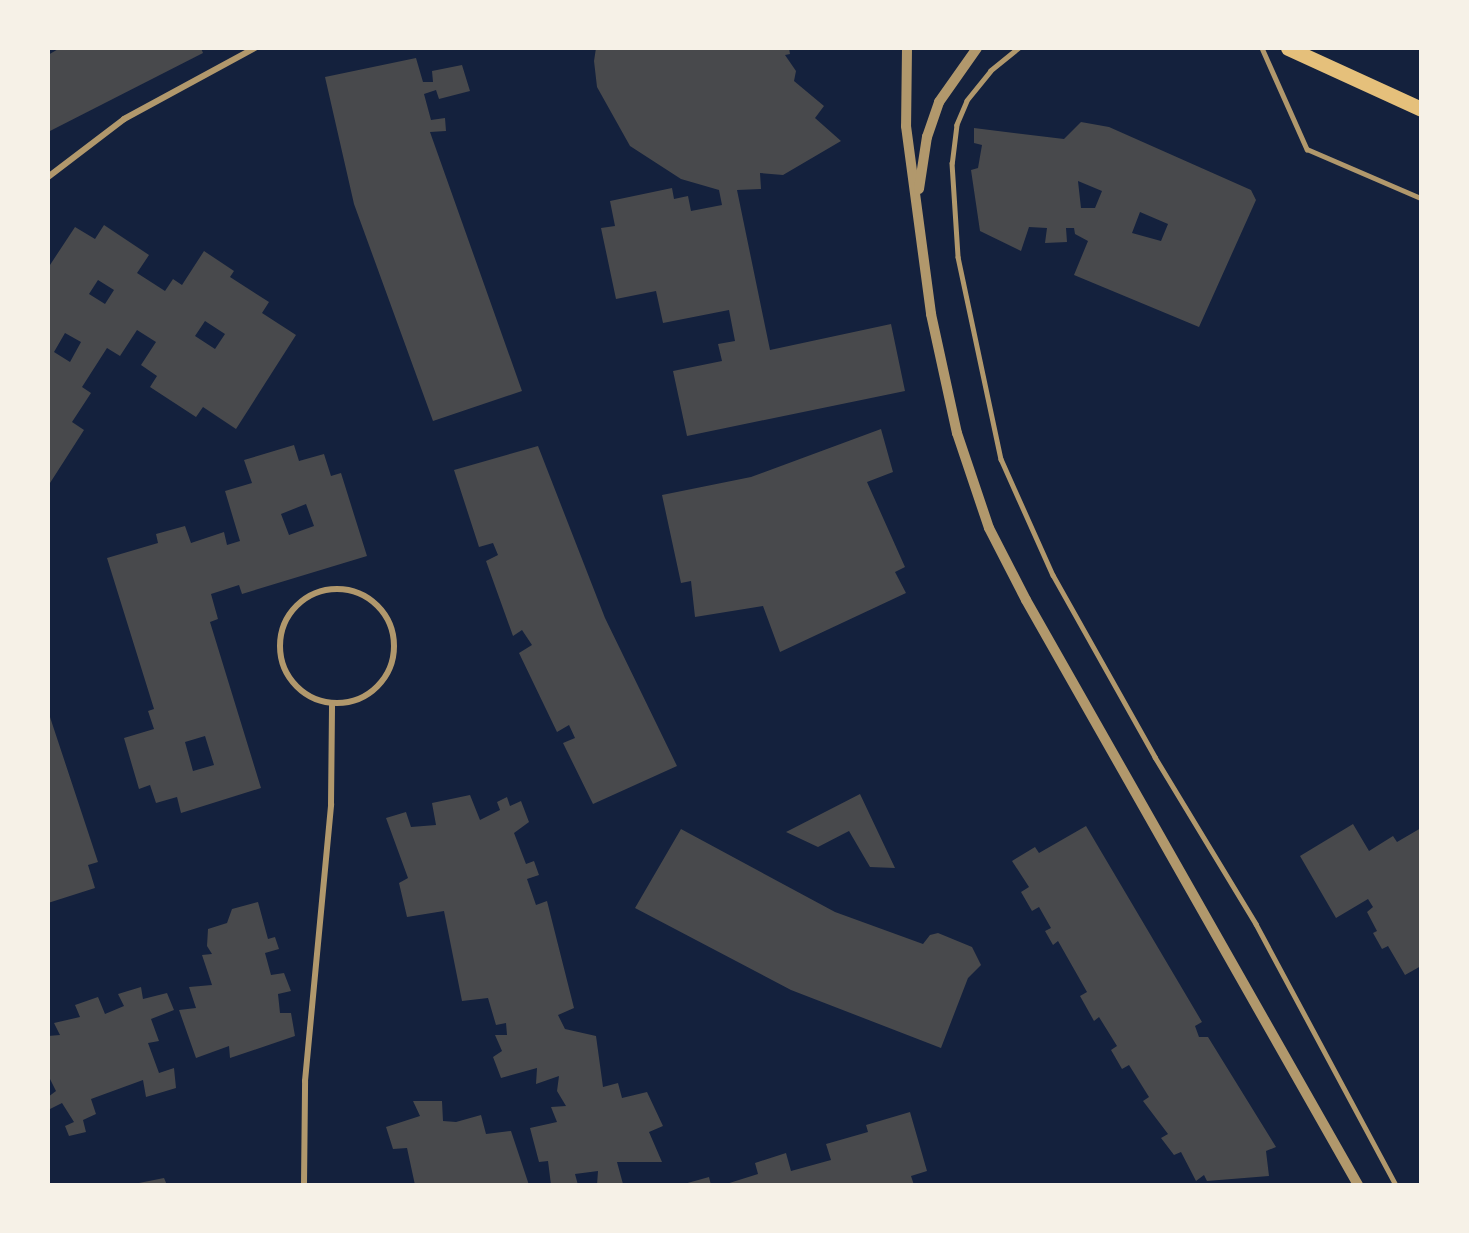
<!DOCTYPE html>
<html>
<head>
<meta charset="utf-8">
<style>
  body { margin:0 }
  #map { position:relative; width:1469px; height:1233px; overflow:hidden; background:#14213d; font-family:"Asap Condensed",sans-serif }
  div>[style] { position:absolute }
  .building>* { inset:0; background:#48494c }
  .service>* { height:4.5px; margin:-2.25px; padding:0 2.25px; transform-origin:2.25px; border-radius:2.25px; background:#b1986c }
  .minor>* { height:6px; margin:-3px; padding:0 3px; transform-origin:3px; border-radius:3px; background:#b1986c }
  .minor>.ring { margin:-3px; padding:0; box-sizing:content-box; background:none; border:6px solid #b1986c; border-radius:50% }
  .tertiary>* { height:10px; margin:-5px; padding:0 5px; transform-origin:5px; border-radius:5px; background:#b1986c }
  .primary>* { height:15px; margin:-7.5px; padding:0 7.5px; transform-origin:7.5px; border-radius:7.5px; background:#e5c07b }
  span { translate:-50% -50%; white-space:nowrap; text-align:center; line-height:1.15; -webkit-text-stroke:5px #f6f1e7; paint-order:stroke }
  .frame { position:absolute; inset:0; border:50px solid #f6f1e7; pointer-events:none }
</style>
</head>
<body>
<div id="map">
  <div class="building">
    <div style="clip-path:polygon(60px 48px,201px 48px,203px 53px,48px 132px,48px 55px)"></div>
    <div style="clip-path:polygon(596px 48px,789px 48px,790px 54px,785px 55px,796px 71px,794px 81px,824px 106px,815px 118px,841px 141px,783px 175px,760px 173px,761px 189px,737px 190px,770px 350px,891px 324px,905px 391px,687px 436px,673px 371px,722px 361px,718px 344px,735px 341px,729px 310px,663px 323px,656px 291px,616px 299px,601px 228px,615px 226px,610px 201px,672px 188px,674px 199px,688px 196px,691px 211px,722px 205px,719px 190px,681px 179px,630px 146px,597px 87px,594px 61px)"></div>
    <div style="clip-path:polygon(416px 58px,423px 82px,433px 82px,432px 71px,462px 65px,470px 91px,439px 99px,436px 90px,424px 94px,431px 120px,445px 118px,446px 131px,430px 132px,522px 391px,433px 421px,354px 204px,325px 77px)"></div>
    <div style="clip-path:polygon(evenodd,1081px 122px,1109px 127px,1251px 190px,1256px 200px,1199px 327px,1074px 275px,1088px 241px,1075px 234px,1074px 228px,1066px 228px,1067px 242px,1045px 243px,1047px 228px,1029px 227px,1021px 251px,980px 231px,971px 170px,978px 168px,982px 145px,974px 143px,974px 128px,1064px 139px,1081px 122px,1078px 181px,1102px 191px,1095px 208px,1081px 208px,1078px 181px,1081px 122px,1140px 212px,1168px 224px,1161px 241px,1132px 233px,1140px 212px)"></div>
    <div style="clip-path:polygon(evenodd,104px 225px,149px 255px,137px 273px,165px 291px,173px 279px,182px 285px,204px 251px,234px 271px,230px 277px,269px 302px,262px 313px,296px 335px,236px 429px,203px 407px,196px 417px,150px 387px,157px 376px,141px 365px,156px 342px,137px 330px,120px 356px,107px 348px,82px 387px,91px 393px,72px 422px,84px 430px,50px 483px,48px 268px,75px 227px,95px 239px,104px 225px,98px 280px,114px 290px,105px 304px,89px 294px,98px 280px,104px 225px,205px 321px,225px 334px,215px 349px,195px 336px,205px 321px,104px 225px,65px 333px,81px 342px,70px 362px,54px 352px,65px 333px)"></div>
    <div style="clip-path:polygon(881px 429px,893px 472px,867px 482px,905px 567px,895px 572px,906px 593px,780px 652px,763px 606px,695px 617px,691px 581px,681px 583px,662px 495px,751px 477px)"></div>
    <div style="clip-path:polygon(evenodd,294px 445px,299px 461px,324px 454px,331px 476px,341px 473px,367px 556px,242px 594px,239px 585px,211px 594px,218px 619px,210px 622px,261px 788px,181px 813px,177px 797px,156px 803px,150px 785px,139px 789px,124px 738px,154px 729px,148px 711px,154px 709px,107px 558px,158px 543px,156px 534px,185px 526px,191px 543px,224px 532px,227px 545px,240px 541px,225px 491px,252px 483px,244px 460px,294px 445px,306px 504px,314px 526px,289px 535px,281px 514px,306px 504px,294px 445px,205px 736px,214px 765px,193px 771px,185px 742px,205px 736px)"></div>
    <div style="clip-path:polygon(538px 446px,605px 618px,677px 766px,593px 804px,563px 743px,575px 738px,569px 725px,557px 732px,519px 653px,532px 645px,522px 630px,513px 636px,486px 561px,498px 555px,493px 543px,479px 547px,454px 470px)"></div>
    <div style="clip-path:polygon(48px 711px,98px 862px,88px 865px,95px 888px,48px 903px)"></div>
    <div style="clip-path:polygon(860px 794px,895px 868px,870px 867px,849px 831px,818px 847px,786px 832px)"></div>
    <div style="clip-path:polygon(470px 795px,480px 820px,500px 810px,497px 802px,507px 797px,510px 806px,521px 801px,529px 822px,514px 833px,526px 864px,534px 861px,539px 875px,527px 879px,536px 905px,547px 901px,574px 1008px,558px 1015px,565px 1029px,596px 1036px,603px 1087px,618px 1083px,622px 1098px,647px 1092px,663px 1126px,649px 1132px,662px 1162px,617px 1162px,623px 1184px,597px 1185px,598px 1171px,575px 1174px,578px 1185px,551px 1185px,548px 1161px,539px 1162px,530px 1128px,557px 1122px,551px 1107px,566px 1106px,557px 1091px,559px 1076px,536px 1084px,537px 1068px,501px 1078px,493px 1057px,502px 1051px,495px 1035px,507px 1035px,506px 1023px,496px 1025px,488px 998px,462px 1001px,444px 911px,407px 917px,399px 883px,408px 878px,386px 818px,406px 812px,411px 827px,436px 825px,432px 803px)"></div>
    <div style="clip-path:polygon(1353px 824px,1369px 851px,1393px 836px,1397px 842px,1421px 828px,1421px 966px,1405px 975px,1388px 946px,1382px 949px,1373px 933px,1377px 931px,1367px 912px,1373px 907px,1368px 899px,1336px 918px,1300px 856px)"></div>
    <div style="clip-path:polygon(1086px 826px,1202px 1022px,1195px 1026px,1199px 1037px,1208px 1037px,1276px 1147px,1266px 1151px,1269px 1176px,1207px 1181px,1204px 1175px,1196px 1181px,1181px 1152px,1174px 1155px,1161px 1138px,1168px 1134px,1143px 1101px,1149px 1097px,1129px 1065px,1122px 1069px,1111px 1050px,1117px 1046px,1099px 1017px,1094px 1021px,1080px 996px,1087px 992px,1058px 941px,1053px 945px,1045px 931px,1051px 928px,1039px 907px,1032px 911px,1021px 892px,1029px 887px,1012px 861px,1035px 847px,1039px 853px)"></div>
    <div style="clip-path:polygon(681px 829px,835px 912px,923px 944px,930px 935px,938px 933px,972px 947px,981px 965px,968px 978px,941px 1048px,791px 990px,635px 908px)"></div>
    <div style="clip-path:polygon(258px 902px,268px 939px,275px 937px,279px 949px,265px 953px,271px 975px,284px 973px,291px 991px,278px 994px,280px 1013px,291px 1013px,295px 1036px,230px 1058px,229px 1046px,196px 1058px,179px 1010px,196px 1008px,189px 987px,212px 985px,202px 955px,212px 954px,207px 946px,208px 929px,227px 923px,232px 909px)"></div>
    <div style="clip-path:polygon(141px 987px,143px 999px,167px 993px,174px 1010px,151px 1019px,159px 1041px,148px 1043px,159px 1073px,174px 1068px,176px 1088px,146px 1097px,143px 1080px,91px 1099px,96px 1114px,83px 1120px,86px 1132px,69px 1136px,65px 1126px,74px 1122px,62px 1103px,48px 1110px,48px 1097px,56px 1091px,48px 1075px,48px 1036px,60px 1035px,54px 1023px,80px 1017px,75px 1005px,98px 997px,105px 1014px,124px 1006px,118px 994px)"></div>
    <div style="clip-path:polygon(413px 1101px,442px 1101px,443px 1121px,456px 1122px,481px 1115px,486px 1134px,511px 1131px,529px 1185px,415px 1185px,407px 1148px,393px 1149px,386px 1127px,420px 1116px)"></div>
    <div style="clip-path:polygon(910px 1112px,927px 1171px,911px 1176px,914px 1185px,723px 1185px,758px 1174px,755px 1163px,786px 1153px,791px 1171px,831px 1160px,826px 1144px,868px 1132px,866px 1125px)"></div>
    <div style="clip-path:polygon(709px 1177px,711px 1185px,684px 1185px,684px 1184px)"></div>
    <div style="clip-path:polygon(164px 1178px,167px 1185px,139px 1183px)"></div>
  </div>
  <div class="service">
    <div style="left:1019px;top:48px;width:36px;rotate:141deg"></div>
    <div style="left:991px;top:71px;width:38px;rotate:129deg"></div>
    <div style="left:967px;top:101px;width:26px;rotate:113deg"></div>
    <div style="left:957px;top:125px;width:38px;rotate:97deg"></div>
    <div style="left:952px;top:163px;width:94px;rotate:86.3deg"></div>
    <div style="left:958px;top:257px;width:207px;rotate:78deg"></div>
    <div style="left:1001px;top:459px;width:127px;rotate:65.9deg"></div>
    <div style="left:1053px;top:575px;width:209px;rotate:60.7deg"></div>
    <div style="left:1155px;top:757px;width:195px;rotate:58.8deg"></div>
    <div style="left:1256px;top:924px;width:296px;rotate:61.8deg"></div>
    <div style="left:1262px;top:48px;width:111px;rotate:66deg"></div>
    <div style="left:1307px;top:149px;width:124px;rotate:23.3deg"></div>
  </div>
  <div class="minor">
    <div style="left:48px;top:177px;width:96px;rotate:-37.3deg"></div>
    <div style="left:124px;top:119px;width:149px;rotate:-28.5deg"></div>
    <div class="ring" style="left:280px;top:589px;width:108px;height:108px"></div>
    <div style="left:304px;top:1185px;width:104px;rotate:-89.4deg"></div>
    <div style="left:305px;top:1081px;width:278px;rotate:-84.6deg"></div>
    <div style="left:331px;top:804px;width:101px;rotate:-89.4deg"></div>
  </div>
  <div class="tertiary">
    <div style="left:907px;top:48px;width:78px;rotate:90.7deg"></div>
    <div style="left:906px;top:126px;width:190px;rotate:82.4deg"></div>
    <div style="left:931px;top:314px;width:122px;rotate:77.7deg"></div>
    <div style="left:957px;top:433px;width:100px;rotate:71.4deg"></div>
    <div style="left:989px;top:528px;width:81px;rotate:62.8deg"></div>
    <div style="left:1026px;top:600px;width:673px;rotate:60.42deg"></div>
    <div style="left:919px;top:189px;width:53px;rotate:-81.3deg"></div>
    <div style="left:927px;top:137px;width:37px;rotate:-71deg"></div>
    <div style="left:939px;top:102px;width:66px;rotate:-54.9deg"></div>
  </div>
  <div class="primary">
    <div style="left:1288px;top:48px;width:146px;rotate:24.6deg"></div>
  </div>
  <div class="frame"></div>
</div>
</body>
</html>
